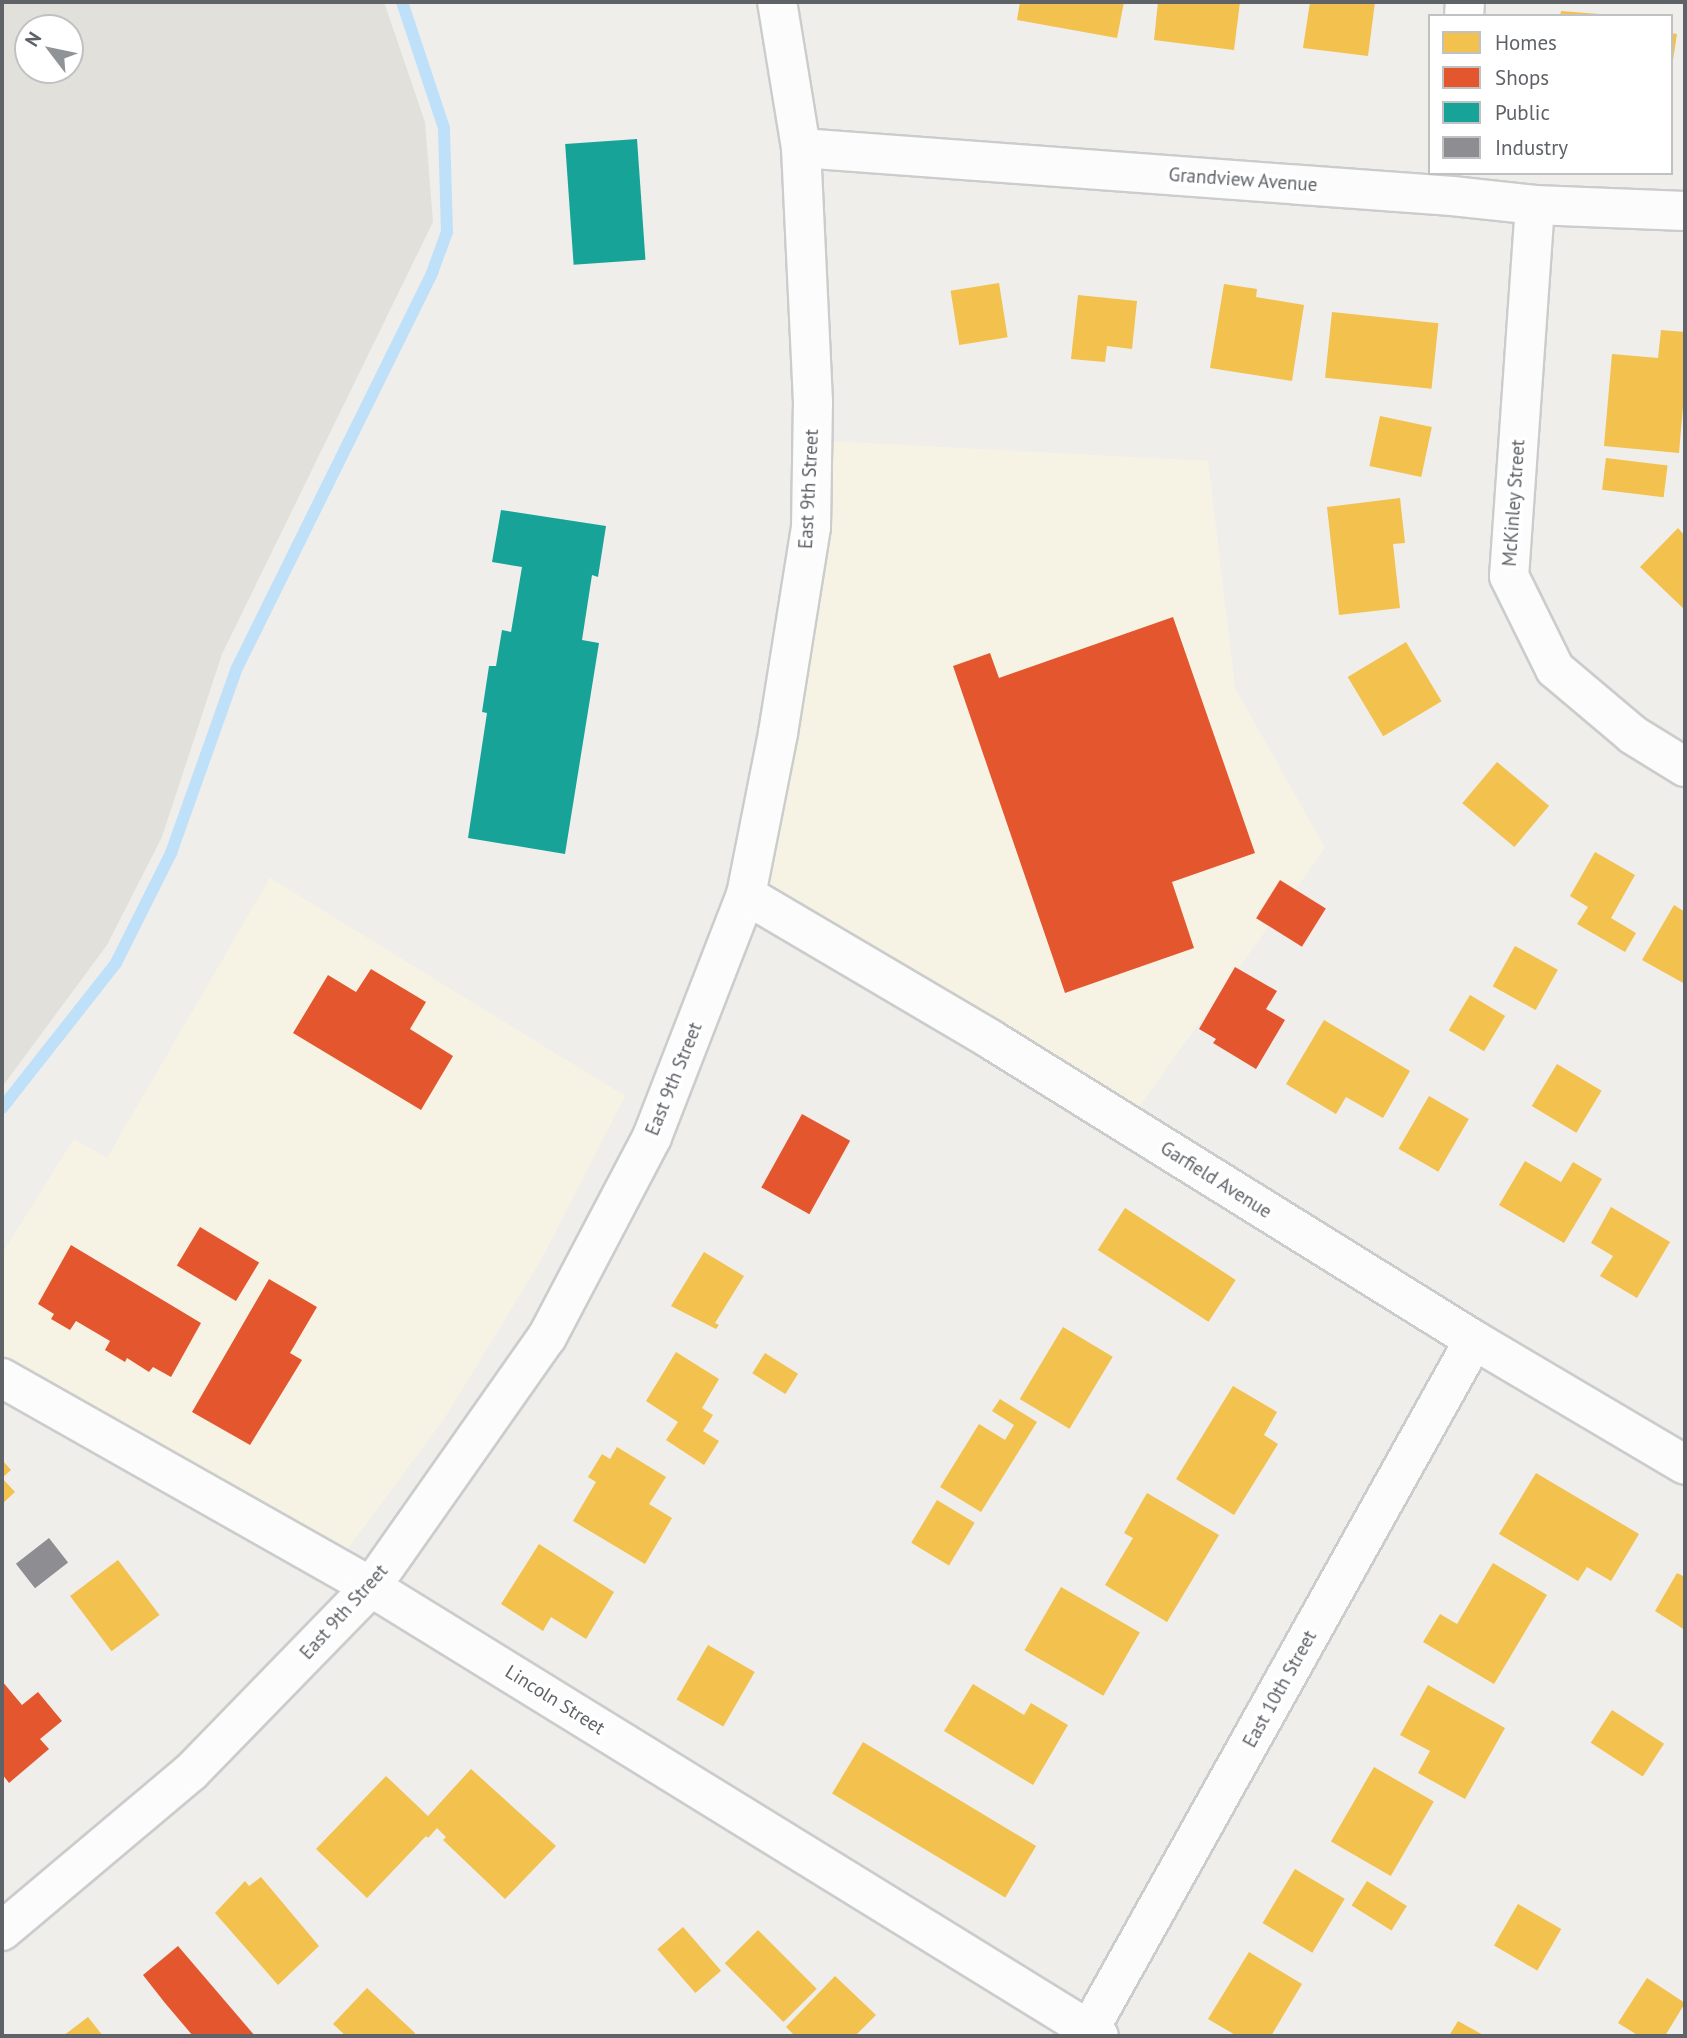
<!DOCTYPE html>
<html>
<head>
<meta charset="utf-8">
<style>
  body { margin:0 }
  #map { position:relative; width:1687px; height:2038px; overflow:hidden; background:#efeeea; font-family:"PT Sans",sans-serif }
  div>[style] { position:absolute }
  .commercial>* { inset:0; background:#f7f3e4 }
  .education>* { inset:0; background:#e2e0da }
  .homes>* { inset:0; background:#f2c14e; transform-origin:0 0 }
  .shops>* { inset:0; background:#e4572e; transform-origin:0 0 }
  .public>* { inset:0; background:#17a398; transform-origin:0 0 }
  .industry>* { inset:0; background:#8d8d92; transform-origin:0 0 }
  .stream>* { height:12px; margin:-6px; padding:0 6px; transform-origin:6px; border-radius:6px; background:#bfe0f9 }
  .roads { filter:drop-shadow(2px 0 #cbcccc) drop-shadow(-2px 0 #cbcccc) drop-shadow(0 2px #cbcccc) drop-shadow(0 -2px #cbcccc) }
  .minor>* { height:38px; margin:-19px; padding:0 19px; transform-origin:19px; border-radius:19px; background:#fdfcfc }
  .secondary>* { height:38px; margin:-19px; padding:0 19px; transform-origin:19px; border-radius:19px; background:#fdfcfc }
  span { translate:-50% -50%; white-space:nowrap; text-align:center; line-height:1.15; -webkit-text-stroke:7px #fff; paint-order:stroke }
  .street-label { font-size:19px; color:#5f6368 }
  .frame { position:absolute; inset:0; border:4px solid #5f6368; pointer-events:none }
  .legend { position:absolute; left:1428px; top:14px; width:245px; height:161px; box-sizing:border-box; background:#fff; border:2px solid #bfc1c3; margin:0; padding:9px 12px; list-style:none; font-size:21px; color:#5f6368 }
  .legend li { display:flex; align-items:center; gap:14px; height:35px }
  .legend b { width:35px; border:2px solid #bfc1c3 }
  .north { position:absolute; left:14px; top:14px; width:70px; height:70px; box-sizing:border-box; background:#fff; border:2px solid #bfc1c3; border-radius:50%; rotate:302deg; font-size:19px; font-weight:700; line-height:28px; text-align:center; color:#5f6368 }
  .north::after { content:''; display:block; margin:auto; width:24px; height:32px; background:#919496; clip-path:polygon(50% 0,100% 100%,50% 72%,0 100%) }
</style>
</head>
<body>
<div id="map">
  <div class="commercial">
    <div style="clip-path:polygon(826px 441px,1208px 461px,1235px 688px,1325px 848px,1133px 1115px,761px 880px)"></div>
    <div style="clip-path:polygon(270px 878px,625px 1096px,541px 1260px,446px 1416px,323px 1582px,2px 1395px,2px 1254px,74px 1139px,107px 1158px)"></div>
  </div>
  <div class="education">
    <div style="clip-path:polygon(evenodd,2px 2px,384px 2px,425px 122px,433px 222px,222px 654px,162px 837px,107px 945px,2px 1087px,2px 2px,28px 28px,70px 28px,70px 70px,28px 70px,28px 28px)"></div>
  </div>
  <div class="homes">
    <div style="clip-path:polygon(1020px 2px,1124px 2px,1117px 38px,1017px 20px)"></div>
    <div style="clip-path:polygon(1158px 2px,1240px 2px,1234px 50px,1154px 40px)"></div>
    <div style="clip-path:polygon(1310px 2px,1375px 2px,1368px 56px,1303px 48px)"></div>
    <div style="clip-path:polygon(1561px 11px,1599px 14px,1599px 16px,1560px 16px)"></div>
    <div style="clip-path:polygon(1671px 33px,1677px 34px,1673px 60px,1671px 60px)"></div>
    <div style="left:999px;top:283px;width:55px;height:49px;rotate:81deg"></div>
    <div style="clip-path:polygon(1224px 284px,1257px 289px,1256px 297px,1304px 305px,1292px 381px,1210px 368px)"></div>
    <div style="clip-path:polygon(1078px 295px,1137px 301px,1132px 349px,1107px 346px,1105px 362px,1071px 359px)"></div>
    <div style="left:1332px;top:312px;width:107px;height:66px;rotate:6deg"></div>
    <div style="clip-path:polygon(1661px 330px,1685px 332px,1685px 383px,1679px 453px,1604px 446px,1612px 354px,1658px 358px)"></div>
    <div style="left:1380px;top:416px;width:53px;height:51px;rotate:12deg"></div>
    <div style="left:1606px;top:458px;width:62px;height:32px;rotate:7deg"></div>
    <div style="clip-path:polygon(1400px 498px,1405px 543px,1393px 544px,1400px 608px,1339px 615px,1327px 507px)"></div>
    <div style="clip-path:polygon(1678px 528px,1685px 536px,1685px 610px,1640px 567px)"></div>
    <div style="left:1406px;top:642px;width:69px;height:68px;rotate:59deg"></div>
    <div style="left:1497px;top:762px;width:68px;height:54px;rotate:40deg"></div>
    <div style="clip-path:polygon(1595px 852px,1635px 875px,1611px 918px,1636px 933px,1625px 952px,1577px 924px,1588px 907px,1570px 896px)"></div>
    <div style="clip-path:polygon(1674px 905px,1685px 912px,1685px 984px,1642px 960px)"></div>
    <div style="left:1515px;top:946px;width:49px;height:46px;rotate:29deg"></div>
    <div style="left:1470px;top:995px;width:41px;height:41px;rotate:31deg"></div>
    <div style="clip-path:polygon(1324px 1020px,1410px 1071px,1383px 1118px,1346px 1097px,1336px 1114px,1286px 1084px)"></div>
    <div style="left:1557px;top:1064px;width:52px;height:49px;rotate:31deg"></div>
    <div style="left:1429px;top:1096px;width:46px;height:61px;rotate:30deg"></div>
    <div style="clip-path:polygon(1525px 1161px,1561px 1182px,1573px 1162px,1602px 1179px,1564px 1243px,1499px 1205px)"></div>
    <div style="clip-path:polygon(1611px 1207px,1670px 1242px,1637px 1298px,1600px 1276px,1613px 1256px,1591px 1243px)"></div>
    <div style="left:1125px;top:1208px;width:132px;height:50px;rotate:33deg"></div>
    <div style="clip-path:polygon(704px 1252px,744px 1276px,715px 1323px,719px 1325px,716px 1329px,671px 1306px)"></div>
    <div style="left:1063px;top:1327px;width:58px;height:84px;rotate:31deg"></div>
    <div style="clip-path:polygon(676px 1352px,719px 1379px,702px 1408px,713px 1415px,703px 1431px,719px 1441px,704px 1465px,666px 1440px,678px 1422px,646px 1401px)"></div>
    <div style="left:765px;top:1353px;width:39px;height:24px;rotate:32deg"></div>
    <div style="clip-path:polygon(1233px 1386px,1277px 1412px,1264px 1435px,1278px 1444px,1234px 1515px,1176px 1479px)"></div>
    <div style="clip-path:polygon(1000px 1399px,1037px 1422px,981px 1512px,940px 1487px,979px 1424px,1005px 1440px,1014px 1425px,992px 1411px)"></div>
    <div style="clip-path:polygon(617px 1447px,666px 1477px,649px 1504px,672px 1518px,645px 1564px,573px 1521px,596px 1482px,588px 1477px,602px 1454px,610px 1459px)"></div>
    <div style="clip-path:polygon(2px 1460px,11px 1470px,2px 1478px,15px 1492px,2px 1504px)"></div>
    <div style="clip-path:polygon(1536px 1473px,1639px 1534px,1611px 1581px,1587px 1567px,1578px 1581px,1499px 1534px)"></div>
    <div style="clip-path:polygon(1147px 1493px,1219px 1535px,1167px 1622px,1105px 1585px,1133px 1538px,1124px 1533px)"></div>
    <div style="left:937px;top:1500px;width:44px;height:50px;rotate:31deg"></div>
    <div style="clip-path:polygon(539px 1544px,614px 1592px,586px 1639px,551px 1617px,543px 1631px,501px 1604px)"></div>
    <div style="left:118px;top:1560px;width:69px;height:60px;rotate:53deg"></div>
    <div style="clip-path:polygon(1493px 1563px,1547px 1595px,1494px 1684px,1423px 1642px,1440px 1614px,1457px 1624px)"></div>
    <div style="clip-path:polygon(1677px 1573px,1685px 1577px,1685px 1630px,1655px 1611px)"></div>
    <div style="left:1061px;top:1587px;width:91px;height:73px;rotate:30deg"></div>
    <div style="left:708px;top:1645px;width:54px;height:63px;rotate:30deg"></div>
    <div style="clip-path:polygon(973px 1684px,1024px 1715px,1031px 1703px,1068px 1725px,1033px 1785px,944px 1731px)"></div>
    <div style="clip-path:polygon(1428px 1685px,1505px 1728px,1465px 1799px,1418px 1773px,1430px 1751px,1400px 1735px)"></div>
    <div style="left:1612px;top:1710px;width:62px;height:39px;rotate:33deg"></div>
    <div style="left:863px;top:1742px;width:202px;height:60px;rotate:31deg"></div>
    <div style="left:1374px;top:1767px;width:69px;height:86px;rotate:30deg"></div>
    <div style="clip-path:polygon(471px 1769px,556px 1846px,505px 1899px,443px 1840px,446px 1837px,437px 1828px,428px 1838px,426px 1836px,367px 1898px,316px 1849px,386px 1776px,428px 1816px)"></div>
    <div style="left:1295px;top:1869px;width:58px;height:63px;rotate:31deg"></div>
    <div style="clip-path:polygon(261px 1877px,319px 1946px,278px 1985px,215px 1913px,245px 1881px,249px 1886px)"></div>
    <div style="left:1367px;top:1881px;width:47px;height:29px;rotate:32deg"></div>
    <div style="left:1518px;top:1904px;width:50px;height:48px;rotate:30deg"></div>
    <div style="left:683px;top:1927px;width:58px;height:34px;rotate:49deg"></div>
    <div style="left:758px;top:1930px;width:83px;height:47px;rotate:45deg"></div>
    <div style="clip-path:polygon(1249px 1952px,1302px 1984px,1271px 2036px,1237px 2036px,1208px 2019px)"></div>
    <div style="clip-path:polygon(835px 1976px,876px 2015px,855px 2036px,795px 2036px,786px 2027px)"></div>
    <div style="clip-path:polygon(1647px 1978px,1685px 2003px,1665px 2036px,1639px 2036px,1618px 2023px)"></div>
    <div style="clip-path:polygon(367px 1988px,415px 2033px,412px 2036px,346px 2036px,333px 2024px)"></div>
    <div style="clip-path:polygon(88px 2017px,103px 2036px,63px 2036px)"></div>
    <div style="clip-path:polygon(1458px 2021px,1485px 2036px,1449px 2036px)"></div>
  </div>
  <div class="shops">
    <div style="clip-path:polygon(1173px 617px,1255px 853px,1172px 882px,1194px 948px,1065px 993px,953px 666px,990px 653px,999px 678px)"></div>
    <div style="left:1280px;top:880px;width:54px;height:45px;rotate:32deg"></div>
    <div style="clip-path:polygon(1235px 967px,1277px 991px,1266px 1009px,1285px 1020px,1256px 1069px,1213px 1043px,1216px 1039px,1199px 1029px)"></div>
    <div style="clip-path:polygon(371px 969px,426px 1002px,410px 1029px,453px 1056px,421px 1110px,293px 1033px,328px 975px,356px 992px)"></div>
    <div style="left:802px;top:1114px;width:55px;height:84px;rotate:29deg"></div>
    <div style="left:200px;top:1227px;width:69px;height:45px;rotate:31deg"></div>
    <div style="clip-path:polygon(71px 1245px,201px 1323px,171px 1377px,153px 1367px,149px 1372px,127px 1358px,125px 1362px,105px 1350px,110px 1341px,76px 1321px,70px 1330px,51px 1319px,54px 1314px,38px 1304px)"></div>
    <div style="clip-path:polygon(269px 1279px,317px 1307px,290px 1353px,302px 1360px,250px 1445px,192px 1412px)"></div>
    <div style="clip-path:polygon(2px 1681px,22px 1705px,38px 1692px,62px 1721px,40px 1739px,49px 1749px,9px 1783px,2px 1774px)"></div>
    <div style="clip-path:polygon(178px 1946px,255px 2036px,193px 2036px,165px 2003px,143px 1975px)"></div>
  </div>
  <div class="public">
    <div style="left:637px;top:139px;width:121px;height:72px;rotate:86deg"></div>
    <div style="clip-path:polygon(501px 510px,606px 526px,598px 577px,592px 575px,582px 640px,599px 643px,565px 854px,468px 838px,487px 713px,482px 712px,489px 666px,496px 666px,502px 630px,511px 632px,522px 567px,492px 562px)"></div>
  </div>
  <div class="industry">
    <div style="left:49px;top:1538px;width:31px;height:42px;rotate:52deg"></div>
  </div>
  <div class="stream">
    <div style="left:2px;top:1108px;width:184px;rotate:-51.8deg"></div>
    <div style="left:116px;top:963px;width:123px;rotate:-63.4deg"></div>
    <div style="left:171px;top:853px;width:196px;rotate:-70.4deg"></div>
    <div style="left:237px;top:668px;width:441px;rotate:-63.7deg"></div>
    <div style="left:432px;top:273px;width:44px;rotate:-69.9deg"></div>
    <div style="left:447px;top:232px;width:104px;rotate:-91.7deg"></div>
    <div style="left:444px;top:128px;width:133px;rotate:-108.4deg"></div>
  </div>
  <div class="roads">
    <div class="minor">
      <div style="left:1464px;top:16px;width:14px;rotate:-86deg"></div>
      <div style="left:801px;top:148px;width:653px;rotate:4.22deg"></div>
      <div style="left:1452px;top:196px;width:83px;rotate:6.2deg"></div>
      <div style="left:1535px;top:205px;width:150px;rotate:2.3deg"></div>
      <div style="left:1535px;top:205px;width:372px;rotate:94deg"></div>
      <div style="left:1509px;top:576px;width:104px;rotate:63.7deg"></div>
      <div style="left:1555px;top:669px;width:102px;rotate:40.2deg"></div>
      <div style="left:1633px;top:735px;width:61px;rotate:31.6deg"></div>
      <div style="left:746px;top:895px;width:283px;rotate:30.5deg"></div>
      <div style="left:990px;top:1039px;width:570px;rotate:31.88deg"></div>
      <div style="left:1474px;top:1340px;width:245px;rotate:30.6deg"></div>
      <div style="left:2px;top:1378px;width:424px;rotate:29.5deg"></div>
      <div style="left:371px;top:1587px;width:855px;rotate:31.66deg"></div>
      <div style="left:1082px;top:2036px;width:9px;rotate:-41deg"></div>
      <div style="left:1089px;top:2030px;width:790px;rotate:-60.84deg"></div>
    </div>
    <div class="secondary">
      <div style="left:2px;top:1931px;width:247px;rotate:-40.1deg"></div>
      <div style="left:191px;top:1772px;width:258px;rotate:-45.8deg"></div>
      <div style="left:371px;top:1587px;width:306px;rotate:-54.9deg"></div>
      <div style="left:547px;top:1337px;width:226px;rotate:-62.3deg"></div>
      <div style="left:652px;top:1137px;width:260px;rotate:-68.8deg"></div>
      <div style="left:746px;top:895px;width:165px;rotate:-78.8deg"></div>
      <div style="left:778px;top:733px;width:209px;rotate:-80.9deg"></div>
      <div style="left:811px;top:527px;width:125px;rotate:-89.1deg"></div>
      <div style="left:813px;top:402px;width:254px;rotate:-92.7deg"></div>
      <div style="left:801px;top:148px;width:148px;rotate:-99.3deg"></div>
    </div>
  </div>
  <div class="street-label">
    <span style="left:1243px;top:180px;rotate:4deg">Grandview Avenue</span>
    <span style="left:809px;top:489px;rotate:-87deg">East 9th Street</span>
    <span style="left:1514px;top:503px;rotate:-86deg">McKinley Street</span>
    <span style="left:674px;top:1079px;rotate:-68deg">East 9th Street</span>
    <span style="left:1216px;top:1180px;rotate:32deg">Garfield Avenue</span>
    <span style="left:344px;top:1612px;rotate:-48deg">East 9th Street</span>
    <span style="left:1280px;top:1689px;rotate:-61deg">East 10th Street</span>
    <span style="left:555px;top:1700px;rotate:32deg">Lincoln Street</span>
  </div>
  <div class="frame"></div>
  <ul class="legend">
  <li><b style="height:19px;background:#f2c14e"></b>Homes</li>
  <li><b style="height:19px;background:#e4572e"></b>Shops</li>
  <li><b style="height:19px;background:#17a398"></b>Public</li>
  <li><b style="height:19px;background:#8d8d92"></b>Industry</li>
  </ul>
  <div class="north">N</div>
</div>
</body>
</html>
